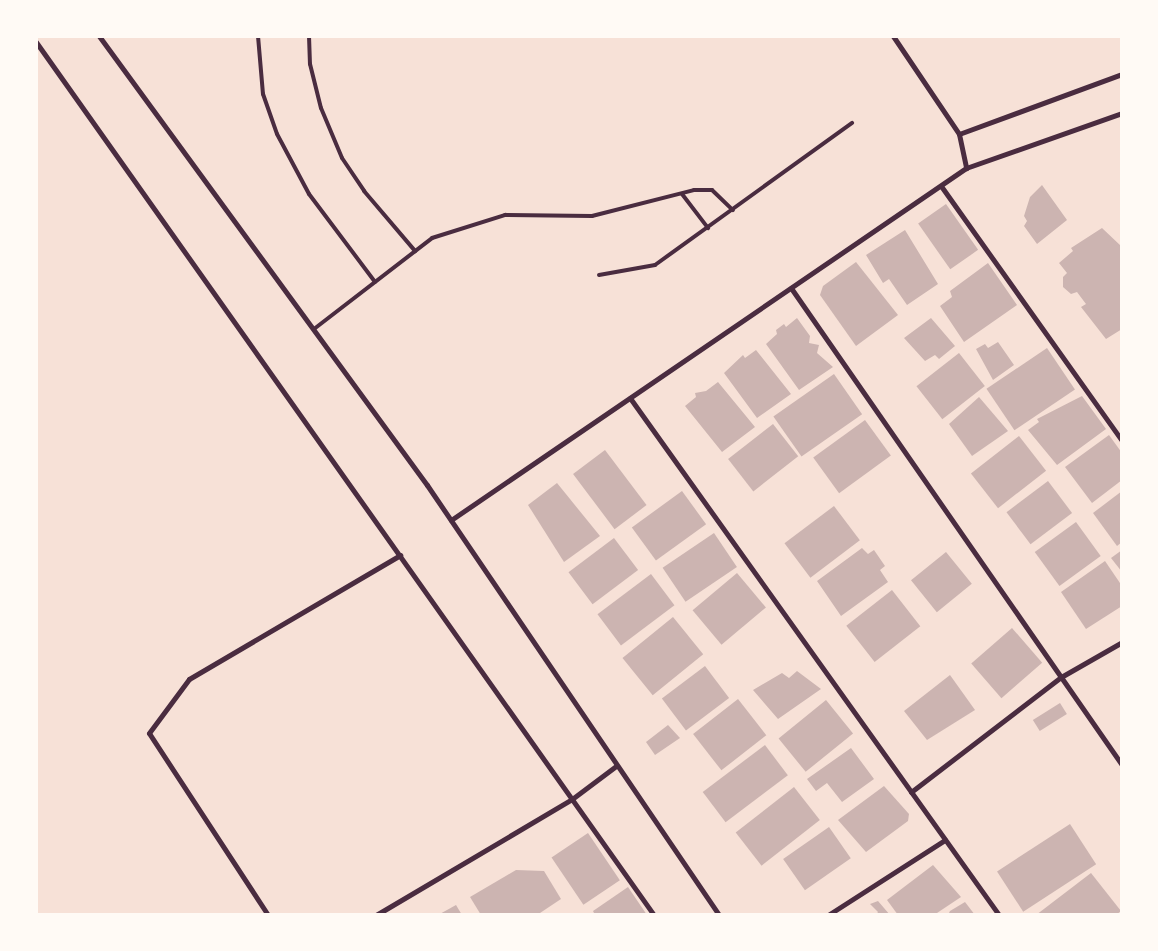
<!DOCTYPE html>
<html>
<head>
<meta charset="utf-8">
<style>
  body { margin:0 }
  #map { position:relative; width:1158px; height:951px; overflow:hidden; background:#f7e1d7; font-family:Quicksand,sans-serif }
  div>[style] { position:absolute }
  .building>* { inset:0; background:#ccb4b1; transform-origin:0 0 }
  .service>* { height:4px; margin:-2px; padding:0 2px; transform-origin:2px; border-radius:2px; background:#4a2c40 }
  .minor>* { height:5px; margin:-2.5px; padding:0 2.5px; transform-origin:2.5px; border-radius:2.5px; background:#4a2c40 }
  span { translate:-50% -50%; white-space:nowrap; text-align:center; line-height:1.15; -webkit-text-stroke:4px #fffaf5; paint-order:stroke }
  .frame { position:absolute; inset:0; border:38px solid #fffaf5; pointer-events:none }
</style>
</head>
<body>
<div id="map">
  <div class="building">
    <div style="clip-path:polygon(1042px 185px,1067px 220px,1037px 244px,1024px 226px,1027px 221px,1024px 216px,1030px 197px)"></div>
    <div style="left:946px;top:204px;width:56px;height:34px;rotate:55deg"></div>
    <div style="clip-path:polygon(1102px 228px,1121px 246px,1122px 254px,1122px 329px,1106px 339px,1081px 307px,1086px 304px,1077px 292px,1071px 294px,1063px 287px,1063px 277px,1067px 273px,1059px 263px,1073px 251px,1071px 248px)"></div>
    <div style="clip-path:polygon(905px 230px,938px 284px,907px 305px,889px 279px,883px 283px,866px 255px)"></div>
    <div style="clip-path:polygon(856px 262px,898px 315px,856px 346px,820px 295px,823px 286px)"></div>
    <div style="clip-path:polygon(988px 263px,1017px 305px,964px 342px,940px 306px,952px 297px,950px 291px)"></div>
    <div style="clip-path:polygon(797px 318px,810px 336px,809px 343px,819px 345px,817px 353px,833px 367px,799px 390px,766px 344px,777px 334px,776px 330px,784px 324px,786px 327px)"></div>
    <div style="clip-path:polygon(931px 318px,955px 346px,939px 359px,935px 355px,925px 361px,904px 338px)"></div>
    <div style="clip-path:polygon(998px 342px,1014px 365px,993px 380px,976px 349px,985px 344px,988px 348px)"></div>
    <div style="left:1047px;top:348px;width:50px;height:73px;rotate:56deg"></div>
    <div style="clip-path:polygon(756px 350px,791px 394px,757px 418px,724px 373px,743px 355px,745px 358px)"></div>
    <div style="left:959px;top:353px;width:42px;height:54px;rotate:52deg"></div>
    <div style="left:834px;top:374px;width:49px;height:74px;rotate:55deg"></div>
    <div style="clip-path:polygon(718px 382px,755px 427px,722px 452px,685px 406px,696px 397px,695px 393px,706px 391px)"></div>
    <div style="clip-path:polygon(1082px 396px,1106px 429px,1057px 465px,1028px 430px,1039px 422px,1037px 419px)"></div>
    <div style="clip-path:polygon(979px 397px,1008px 431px,972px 456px,949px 424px)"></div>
    <div style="left:865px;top:420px;width:44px;height:64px;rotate:54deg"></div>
    <div style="left:773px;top:424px;width:41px;height:57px;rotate:52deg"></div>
    <div style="clip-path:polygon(1109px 435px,1122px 453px,1122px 480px,1092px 503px,1065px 467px)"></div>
    <div style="left:1019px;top:436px;width:44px;height:61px;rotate:52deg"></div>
    <div style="left:605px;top:450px;width:69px;height:40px;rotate:53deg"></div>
    <div style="left:1048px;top:481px;width:40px;height:52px;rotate:53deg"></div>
    <div style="clip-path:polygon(557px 483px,600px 536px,564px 562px,528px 505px)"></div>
    <div style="left:682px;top:491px;width:41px;height:62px;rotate:54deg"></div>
    <div style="clip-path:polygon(1122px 491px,1122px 542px,1117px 546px,1093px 513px)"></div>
    <div style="left:834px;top:506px;width:43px;height:62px;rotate:53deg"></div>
    <div style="left:1076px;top:522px;width:42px;height:51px;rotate:54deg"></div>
    <div style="left:714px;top:533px;width:41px;height:62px;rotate:56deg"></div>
    <div style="left:614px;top:538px;width:40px;height:57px;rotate:53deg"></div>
    <div style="clip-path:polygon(862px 548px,868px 554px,874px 550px,885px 566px,880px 570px,888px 582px,841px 616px,817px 581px)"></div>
    <div style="clip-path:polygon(1122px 550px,1122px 572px,1111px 558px)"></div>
    <div style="left:946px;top:552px;width:41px;height:45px;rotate:51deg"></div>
    <div style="clip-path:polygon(1105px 561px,1122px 586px,1122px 606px,1086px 629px,1061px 592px)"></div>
    <div style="left:737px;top:573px;width:45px;height:58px;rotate:50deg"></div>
    <div style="left:651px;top:574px;width:39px;height:67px;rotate:53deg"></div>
    <div style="left:892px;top:590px;width:46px;height:58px;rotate:52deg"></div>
    <div style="left:673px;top:617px;width:48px;height:65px;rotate:51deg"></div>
    <div style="left:1012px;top:628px;width:46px;height:54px;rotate:49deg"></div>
    <div style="left:705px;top:666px;width:40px;height:54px;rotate:53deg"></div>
    <div style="clip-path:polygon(797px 671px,821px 689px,778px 719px,753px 690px,782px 673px,789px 678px)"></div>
    <div style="clip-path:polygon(950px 675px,975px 710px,927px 740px,904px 711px)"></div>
    <div style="left:738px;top:699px;width:46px;height:57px;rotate:52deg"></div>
    <div style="left:826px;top:700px;width:43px;height:61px;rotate:51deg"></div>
    <div style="left:1060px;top:703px;width:13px;height:32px;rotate:58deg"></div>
    <div style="clip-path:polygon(668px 725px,680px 738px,655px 755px,646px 742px)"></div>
    <div style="left:765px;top:745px;width:38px;height:78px;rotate:53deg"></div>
    <div style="clip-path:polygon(851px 748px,874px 779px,842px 802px,827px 783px,816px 791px,807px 779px)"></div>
    <div style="clip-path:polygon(884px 786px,909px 814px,908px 821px,866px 852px,838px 820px)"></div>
    <div style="left:794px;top:787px;width:42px;height:74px;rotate:52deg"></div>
    <div style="left:1070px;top:824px;width:48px;height:87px;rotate:57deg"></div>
    <div style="left:829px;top:827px;width:38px;height:56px;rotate:55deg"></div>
    <div style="left:588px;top:833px;width:57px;height:44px;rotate:56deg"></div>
    <div style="clip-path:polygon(933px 865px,961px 897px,934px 915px,898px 915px,887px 900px)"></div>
    <div style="clip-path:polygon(516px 870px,544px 871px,561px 899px,537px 915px,481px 915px,470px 897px)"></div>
    <div style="clip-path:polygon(1091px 873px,1121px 911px,1116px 915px,1036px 915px)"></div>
    <div style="clip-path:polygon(628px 887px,647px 915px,595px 915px,593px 911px)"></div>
    <div style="clip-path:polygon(878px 901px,890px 915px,876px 915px,878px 912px,870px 904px)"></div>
    <div style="clip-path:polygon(965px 902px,975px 915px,948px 915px,950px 911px)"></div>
    <div style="clip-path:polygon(456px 905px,462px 915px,438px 915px)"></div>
  </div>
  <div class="service">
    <div style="left:258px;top:36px;width:58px;rotate:85.1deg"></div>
    <div style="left:263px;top:94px;width:42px;rotate:70.7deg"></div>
    <div style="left:277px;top:134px;width:68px;rotate:61.9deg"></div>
    <div style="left:309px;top:194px;width:110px;rotate:53.1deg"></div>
    <div style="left:309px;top:36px;width:28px;rotate:88deg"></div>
    <div style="left:310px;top:64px;width:45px;rotate:76deg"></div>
    <div style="left:321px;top:108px;width:54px;rotate:67.2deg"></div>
    <div style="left:342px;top:158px;width:40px;rotate:56deg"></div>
    <div style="left:364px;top:191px;width:79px;rotate:49.6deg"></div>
    <div style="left:682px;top:194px;width:43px;rotate:52.6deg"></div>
    <div style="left:599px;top:275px;width:57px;rotate:-10.1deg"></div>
    <div style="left:655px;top:265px;width:243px;rotate:-35.8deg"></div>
    <div style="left:314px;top:329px;width:149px;rotate:-37.6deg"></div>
    <div style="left:432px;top:238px;width:77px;rotate:-17.5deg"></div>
    <div style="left:505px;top:215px;width:87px;rotate:0.7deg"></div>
    <div style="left:592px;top:216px;width:105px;rotate:-14.3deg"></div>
    <div style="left:694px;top:190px;width:18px"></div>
    <div style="left:712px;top:190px;width:29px;rotate:44deg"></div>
  </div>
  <div class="minor">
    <div style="left:99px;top:36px;width:556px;rotate:53.85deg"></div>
    <div style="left:427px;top:485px;width:520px;rotate:55.82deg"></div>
    <div style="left:893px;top:36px;width:118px;rotate:56deg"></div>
    <div style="left:959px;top:134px;width:35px;rotate:78deg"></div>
    <div style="left:36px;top:42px;width:1070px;rotate:54.71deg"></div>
    <div style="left:959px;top:134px;width:174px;rotate:-20.2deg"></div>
    <div style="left:941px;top:186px;width:313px;rotate:54.6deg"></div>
    <div style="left:791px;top:288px;width:581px;rotate:55.24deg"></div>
    <div style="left:630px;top:398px;width:635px;rotate:54.48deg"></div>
    <div style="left:451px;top:520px;width:624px;rotate:-34.35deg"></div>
    <div style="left:966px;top:168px;width:165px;rotate:-19.4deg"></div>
    <div style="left:911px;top:792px;width:189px;rotate:-37.5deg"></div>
    <div style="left:1061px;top:677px;width:70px;rotate:-29.8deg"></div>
    <div style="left:268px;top:915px;width:217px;rotate:-123.2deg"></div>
    <div style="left:149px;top:733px;width:67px;rotate:-53.5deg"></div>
    <div style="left:189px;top:679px;width:245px;rotate:-30.4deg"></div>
    <div style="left:376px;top:915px;width:228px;rotate:-30.6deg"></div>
    <div style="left:572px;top:799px;width:55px;rotate:-36.9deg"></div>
    <div style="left:828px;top:915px;width:139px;rotate:-32.7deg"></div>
  </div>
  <div class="frame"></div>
</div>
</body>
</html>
